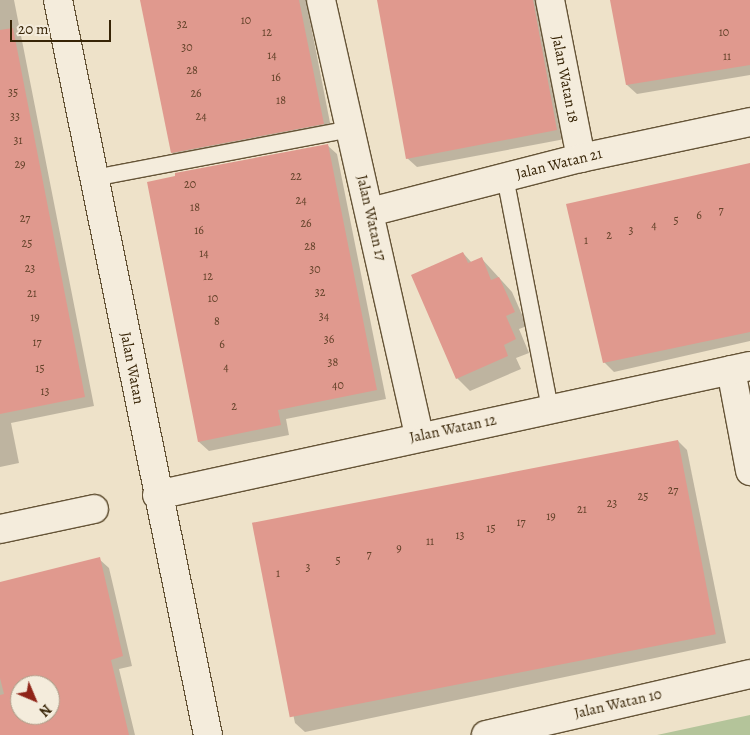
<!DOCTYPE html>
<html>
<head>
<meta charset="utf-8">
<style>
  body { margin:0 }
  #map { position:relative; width:750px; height:735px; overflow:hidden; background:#eee2c9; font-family:Alegreya,serif }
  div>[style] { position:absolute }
  .green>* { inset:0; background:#b4c49a }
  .shadow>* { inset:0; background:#0003 }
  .building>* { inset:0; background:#e0998e; transform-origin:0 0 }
  .roads { filter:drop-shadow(1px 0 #655437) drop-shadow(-1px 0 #655437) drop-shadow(0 1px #655437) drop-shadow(0 -1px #655437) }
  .lane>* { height:16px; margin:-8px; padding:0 8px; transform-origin:8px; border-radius:8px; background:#f4ecdc }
  .street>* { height:28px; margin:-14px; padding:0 14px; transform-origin:14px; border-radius:14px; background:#f4ecdc }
  .secondary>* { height:28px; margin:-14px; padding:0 14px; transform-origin:14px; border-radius:14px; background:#f4ecdc }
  span { translate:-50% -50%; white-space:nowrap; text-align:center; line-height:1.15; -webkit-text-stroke:4px #f4ecdc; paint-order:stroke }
  .number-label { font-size:12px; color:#614128 }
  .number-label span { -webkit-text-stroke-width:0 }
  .street-label { font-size:15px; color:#372406 }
  .north { position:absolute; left:10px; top:675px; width:50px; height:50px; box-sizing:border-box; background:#f4ecdc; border:1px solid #a89c86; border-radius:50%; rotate:135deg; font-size:14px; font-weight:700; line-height:20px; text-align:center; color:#372406 }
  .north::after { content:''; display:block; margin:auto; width:18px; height:22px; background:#8f2418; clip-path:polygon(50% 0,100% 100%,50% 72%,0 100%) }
  .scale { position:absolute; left:10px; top:20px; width:101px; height:22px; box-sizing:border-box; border:2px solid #372406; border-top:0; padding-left:6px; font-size:15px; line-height:18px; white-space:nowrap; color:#372406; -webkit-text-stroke:4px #f4ecdc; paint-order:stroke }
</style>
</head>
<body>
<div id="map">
  <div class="green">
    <div style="clip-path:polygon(750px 715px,750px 735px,657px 735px)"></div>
  </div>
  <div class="shadow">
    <div style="clip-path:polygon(0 0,14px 0,94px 406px,11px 423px,19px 463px,0 467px)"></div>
    <div style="clip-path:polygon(141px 0,306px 0,332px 133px,181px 162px,172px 153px)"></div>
    <div style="clip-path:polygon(379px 0,540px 0,565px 139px,417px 167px,407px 158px)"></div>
    <div style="clip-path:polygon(612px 0,750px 0,750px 75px,637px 94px,627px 85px)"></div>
    <div style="clip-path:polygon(327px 145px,337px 154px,386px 399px,286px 419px,289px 435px,209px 451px,199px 442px,148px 183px)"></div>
    <div style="clip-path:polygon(750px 165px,750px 341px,614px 372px,604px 362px)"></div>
    <div style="clip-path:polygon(463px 253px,472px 263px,482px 259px,512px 292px,527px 326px,519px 329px,529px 353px,516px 358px,521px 369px,470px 391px,457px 378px)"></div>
    <div style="clip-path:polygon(678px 441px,687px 450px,726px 643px,305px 732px,295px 723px,254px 530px)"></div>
    <div style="clip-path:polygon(evenodd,99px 559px,109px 568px,132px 666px,119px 669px,135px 735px,0 735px,0 583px,99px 559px,20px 685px,50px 685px,50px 715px,20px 715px,20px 685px)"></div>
  </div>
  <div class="building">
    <div style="clip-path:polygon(140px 0,299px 0,324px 124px,171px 153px)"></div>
    <div style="clip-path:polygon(377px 0,533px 0,557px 130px,406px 159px)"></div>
    <div style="clip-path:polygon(610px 0,750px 0,750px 65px,626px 85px)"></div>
    <div style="clip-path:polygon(13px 28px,85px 397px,0 414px,0 30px)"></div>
    <div style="clip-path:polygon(328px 144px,377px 390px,278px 410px,281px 425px,198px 442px,147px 182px,175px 176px,175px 173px)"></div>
    <div style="clip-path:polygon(750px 163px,750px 332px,603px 363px,566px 204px)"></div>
    <div style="clip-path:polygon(463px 252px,468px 263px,482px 257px,491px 280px,499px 277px,515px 312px,506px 316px,516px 339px,504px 345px,508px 356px,456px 379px,411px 275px)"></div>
    <div style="left:678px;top:440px;width:198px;height:434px;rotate:79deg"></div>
    <div style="clip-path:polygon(evenodd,100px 557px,123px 656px,111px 660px,129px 735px,0 735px,0 695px,4px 694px,0 678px,0 582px,100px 557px,20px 685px,50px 685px,50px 715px,20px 715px,20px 685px)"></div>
  </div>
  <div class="roads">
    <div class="lane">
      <div style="left:505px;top:177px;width:235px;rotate:79deg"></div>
      <div style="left:94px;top:178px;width:262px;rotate:-10.8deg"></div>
    </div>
    <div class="street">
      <div style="left:321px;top:0;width:447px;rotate:77.3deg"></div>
      <div style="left:550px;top:0;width:161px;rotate:78.9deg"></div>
      <div style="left:370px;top:212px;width:218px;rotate:-14.4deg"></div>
      <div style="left:581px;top:158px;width:173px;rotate:-12deg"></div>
      <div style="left:731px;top:370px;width:103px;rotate:79.3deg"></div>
      <div style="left:157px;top:495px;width:607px;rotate:-12.27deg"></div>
      <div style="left:0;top:529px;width:96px;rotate:-12deg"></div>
      <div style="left:486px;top:735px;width:271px;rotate:-13deg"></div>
    </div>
    <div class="secondary">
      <div style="left:58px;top:0;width:750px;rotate:78.47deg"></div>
    </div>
  </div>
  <div class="number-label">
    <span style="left:246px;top:21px">10</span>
    <span style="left:182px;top:25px">32</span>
    <span style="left:267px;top:33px">12</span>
    <span style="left:724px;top:33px">10</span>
    <span style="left:187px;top:48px">30</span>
    <span style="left:272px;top:56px">14</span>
    <span style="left:727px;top:57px">11</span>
    <span style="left:192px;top:71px">28</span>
    <span style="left:276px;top:78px">16</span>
    <span style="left:13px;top:93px">35</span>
    <span style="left:196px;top:94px">26</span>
    <span style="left:281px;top:101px">18</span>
    <span style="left:15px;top:117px">33</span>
    <span style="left:201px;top:117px">24</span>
    <span style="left:18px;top:141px">31</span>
    <span style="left:20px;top:165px">29</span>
    <span style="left:296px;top:177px">22</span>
    <span style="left:190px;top:185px">20</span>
    <span style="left:301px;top:201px">24</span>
    <span style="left:195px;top:208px">18</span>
    <span style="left:721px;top:211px">7</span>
    <span style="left:699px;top:216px">6</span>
    <span style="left:25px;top:219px">27</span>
    <span style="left:676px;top:221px">5</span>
    <span style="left:306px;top:224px">26</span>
    <span style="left:654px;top:226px">4</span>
    <span style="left:199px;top:231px">16</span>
    <span style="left:631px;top:231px">3</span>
    <span style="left:609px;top:236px">2</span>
    <span style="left:586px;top:241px">1</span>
    <span style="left:27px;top:244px">25</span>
    <span style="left:310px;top:247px">28</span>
    <span style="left:204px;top:254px">14</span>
    <span style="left:30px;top:269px">23</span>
    <span style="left:315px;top:270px">30</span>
    <span style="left:208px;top:277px">12</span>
    <span style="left:320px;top:293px">32</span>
    <span style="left:32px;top:294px">21</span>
    <span style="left:213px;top:299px">10</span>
    <span style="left:324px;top:317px">34</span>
    <span style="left:35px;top:318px">19</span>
    <span style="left:217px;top:322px">8</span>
    <span style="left:329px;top:340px">36</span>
    <span style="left:37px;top:343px">17</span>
    <span style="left:222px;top:345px">6</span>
    <span style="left:333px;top:363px">38</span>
    <span style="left:226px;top:368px">4</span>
    <span style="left:40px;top:369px">15</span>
    <span style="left:338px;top:386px">40</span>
    <span style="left:45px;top:392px">13</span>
    <span style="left:234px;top:407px">2</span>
    <span style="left:673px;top:491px">27</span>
    <span style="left:643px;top:497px">25</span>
    <span style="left:612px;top:504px">23</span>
    <span style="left:582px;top:510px">21</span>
    <span style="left:551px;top:517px">19</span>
    <span style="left:521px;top:523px">17</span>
    <span style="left:491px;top:529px">15</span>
    <span style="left:460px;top:536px">13</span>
    <span style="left:430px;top:542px">11</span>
    <span style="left:399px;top:549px">9</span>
    <span style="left:369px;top:555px">7</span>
    <span style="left:338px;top:561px">5</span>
    <span style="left:308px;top:568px">3</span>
    <span style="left:278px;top:574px">1</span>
  </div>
  <div class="street-label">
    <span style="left:565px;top:79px;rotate:79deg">Jalan Watan 18</span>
    <span style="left:559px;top:164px;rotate:-14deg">Jalan Watan 21</span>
    <span style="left:371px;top:218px;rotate:77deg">Jalan Watan 17</span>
    <span style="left:132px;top:368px;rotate:79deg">Jalan Watan</span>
    <span style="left:453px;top:429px;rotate:-12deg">Jalan Watan 12</span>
    <span style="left:618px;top:704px;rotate:-13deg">Jalan Watan 10</span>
  </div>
  <div class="north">N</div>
  <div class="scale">20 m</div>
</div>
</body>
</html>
